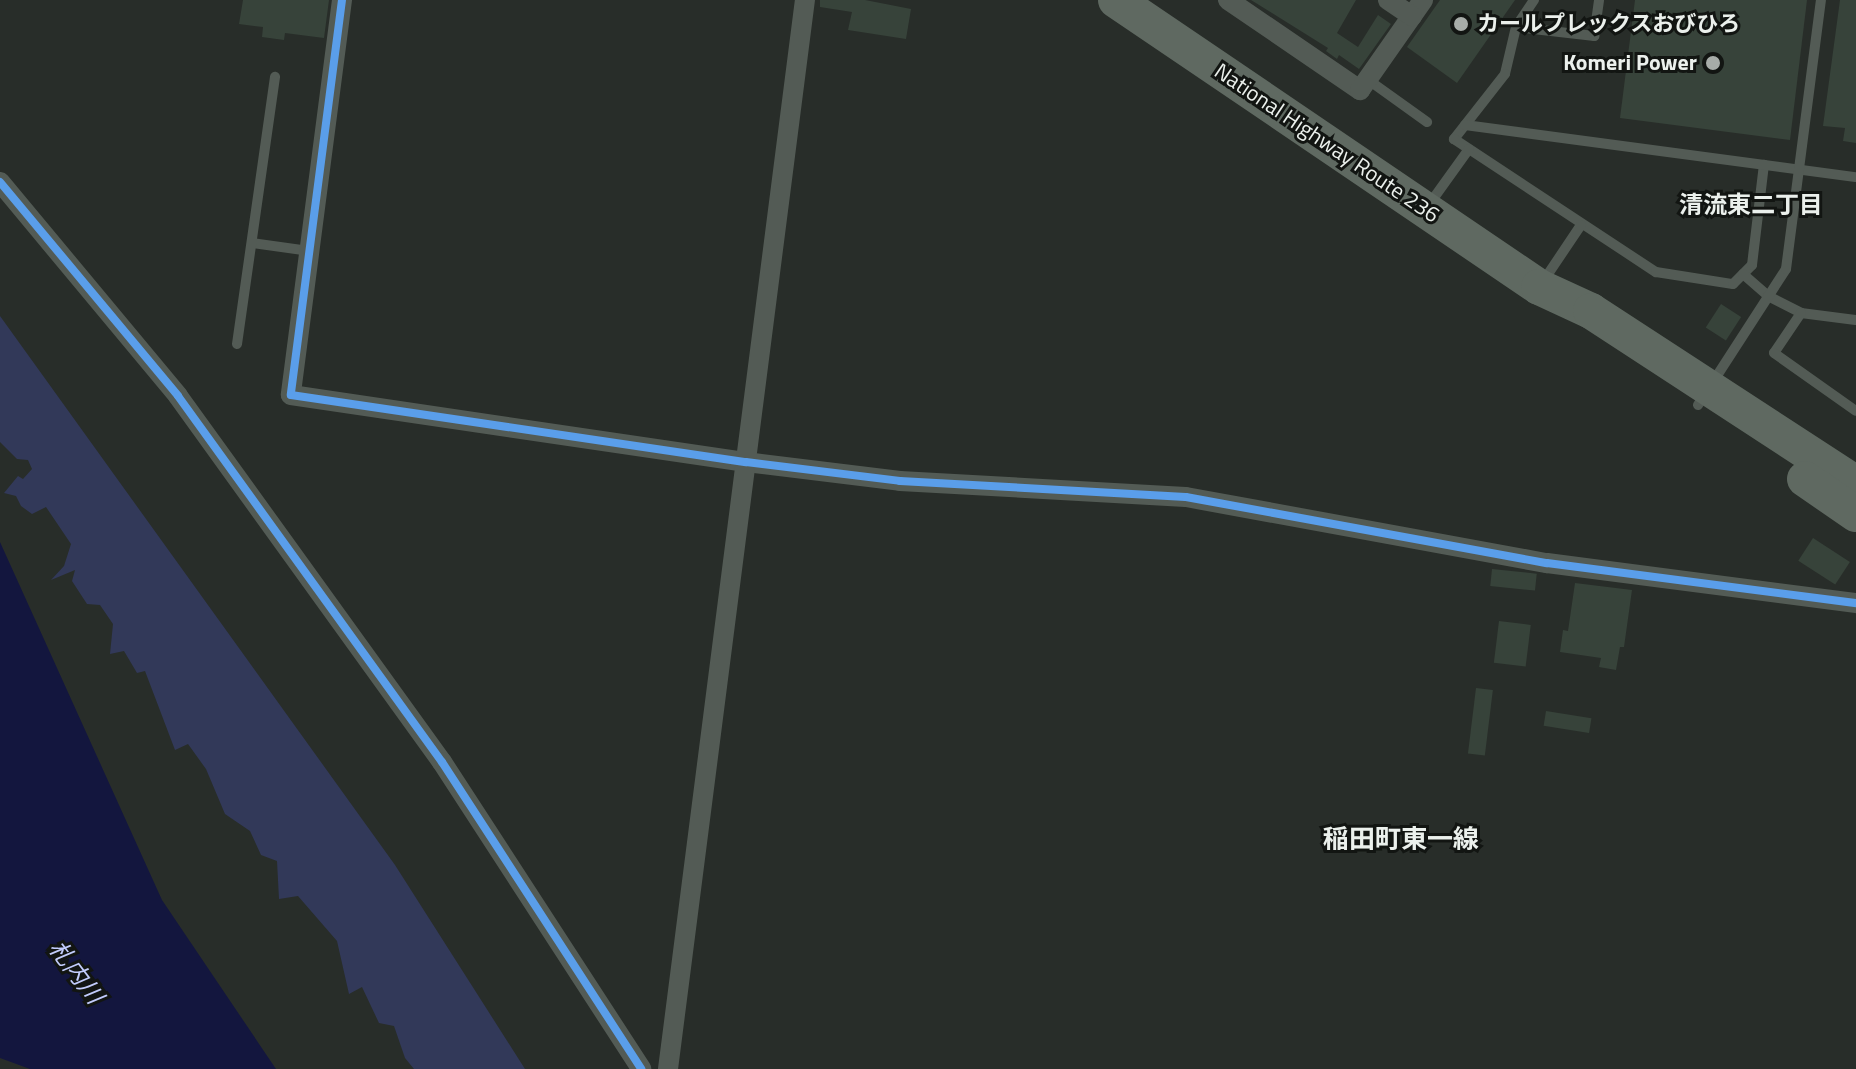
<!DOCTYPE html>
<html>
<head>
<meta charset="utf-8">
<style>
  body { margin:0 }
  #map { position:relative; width:1856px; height:1069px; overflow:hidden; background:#282d29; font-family:"Titillium Web","Noto Sans JP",sans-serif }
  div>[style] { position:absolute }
  .green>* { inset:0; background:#323959 }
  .water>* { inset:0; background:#13163e }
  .building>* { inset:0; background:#37433a; transform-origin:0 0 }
  .lane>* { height:10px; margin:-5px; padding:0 5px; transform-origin:5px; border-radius:5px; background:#535b55 }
  .street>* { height:20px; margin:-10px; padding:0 10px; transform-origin:10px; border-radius:10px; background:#535b55 }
  .highway>* { height:36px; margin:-18px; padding:0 18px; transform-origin:18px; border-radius:18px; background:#5f6961 }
  .cycleway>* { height:8px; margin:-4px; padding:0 4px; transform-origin:4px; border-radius:4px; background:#5a9eea }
  .dots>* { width:22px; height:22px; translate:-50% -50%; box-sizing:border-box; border:4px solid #121512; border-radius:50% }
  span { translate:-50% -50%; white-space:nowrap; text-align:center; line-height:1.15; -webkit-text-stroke:6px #121512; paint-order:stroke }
  .poi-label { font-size:22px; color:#ebf0ec; font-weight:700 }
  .left { translate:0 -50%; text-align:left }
  .right { translate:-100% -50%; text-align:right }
  .street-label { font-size:22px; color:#ebf0ec }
  .neighbourhood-label { font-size:24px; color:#ebf0ec; font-weight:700 }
  .water-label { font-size:24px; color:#c2ccfc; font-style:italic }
  .quarter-label { font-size:26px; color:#ebf0ec; font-weight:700 }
</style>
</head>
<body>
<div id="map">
  <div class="green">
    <div style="clip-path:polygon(0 316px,395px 865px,525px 1069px,414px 1069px,405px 1058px,394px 1026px,379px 1023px,362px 987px,349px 994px,337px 941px,298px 896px,279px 899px,277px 861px,261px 855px,250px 831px,225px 814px,206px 769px,188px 744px,175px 750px,145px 671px,137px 673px,124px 651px,110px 654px,113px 624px,100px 605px,87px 604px,72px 581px,75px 570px,51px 580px,64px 566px,71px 544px,46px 507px,32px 514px,21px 506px,16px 496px,4px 493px,18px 476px,23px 479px,32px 469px,28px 460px,17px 459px,0 442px)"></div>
  </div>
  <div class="water">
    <div style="clip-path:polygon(0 542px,162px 900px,276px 1069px,30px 1069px,0 1058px)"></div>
  </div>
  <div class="building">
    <div style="clip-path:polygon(243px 0,329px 0,324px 38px,285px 33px,284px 40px,262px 37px,263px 27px,239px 24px)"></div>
    <div style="clip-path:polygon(820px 0,865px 0,911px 9px,906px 39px,848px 30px,852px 12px,820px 7px)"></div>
    <div style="clip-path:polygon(1251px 0,1356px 0,1337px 33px,1358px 47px,1378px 15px,1391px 24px,1359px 69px,1339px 55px,1337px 59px,1326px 51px,1328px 48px)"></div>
    <div style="clip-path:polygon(1440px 0,1515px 0,1457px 83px,1407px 47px)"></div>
    <div style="clip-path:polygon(1635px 0,1807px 0,1790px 140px,1620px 118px)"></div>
    <div style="clip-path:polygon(1840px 0,1856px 0,1856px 143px,1843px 141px,1845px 128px,1823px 126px)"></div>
    <div style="left:1721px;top:304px;width:24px;height:28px;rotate:33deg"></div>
    <div style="left:1813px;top:538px;width:44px;height:27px;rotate:33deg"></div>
    <div style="left:1492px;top:569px;width:45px;height:17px;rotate:6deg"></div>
    <div style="clip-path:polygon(1575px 583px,1632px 590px,1624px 647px,1620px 647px,1616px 670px,1599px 667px,1601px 658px,1560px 652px,1563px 630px,1568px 631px)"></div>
    <div style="left:1499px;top:621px;width:32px;height:42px;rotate:7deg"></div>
    <div style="left:1476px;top:688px;width:17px;height:66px;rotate:7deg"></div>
    <div style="left:1546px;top:711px;width:46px;height:15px;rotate:9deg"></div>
  </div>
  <div class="lane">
    <div style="left:1534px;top:0;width:32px;rotate:124deg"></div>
    <div style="left:1516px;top:27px;width:48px;rotate:103.2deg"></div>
    <div style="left:1505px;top:74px;width:83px;rotate:128.1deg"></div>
    <div style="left:1454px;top:139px;width:242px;rotate:33.4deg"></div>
    <div style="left:1656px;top:272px;width:78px;rotate:8.9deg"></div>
    <div style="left:1733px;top:284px;width:27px;rotate:-45deg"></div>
    <div style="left:1752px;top:265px;width:101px;rotate:-83.2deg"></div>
    <div style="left:1516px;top:27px;width:79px;rotate:6.6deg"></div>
    <div style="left:1594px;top:36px;width:36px;rotate:-82deg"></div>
    <div style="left:1367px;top:79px;width:74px;rotate:35.6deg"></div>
    <div style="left:1465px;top:125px;width:394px;rotate:7.6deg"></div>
    <div style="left:1428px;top:206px;width:70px;rotate:-54.3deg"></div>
    <div style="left:252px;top:243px;width:59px;rotate:7.9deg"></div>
    <div style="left:1743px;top:274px;width:33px;rotate:41deg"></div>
    <div style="left:1768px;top:296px;width:37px;rotate:27deg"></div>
    <div style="left:1801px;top:313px;width:55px;rotate:7.3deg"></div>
    <div style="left:1542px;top:283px;width:70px;rotate:-56.1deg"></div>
    <div style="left:1801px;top:313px;width:48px;rotate:124deg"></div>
    <div style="left:1774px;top:353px;width:100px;rotate:35.3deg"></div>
    <div style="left:237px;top:344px;width:270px;rotate:-81.9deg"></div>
    <div style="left:1698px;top:405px;width:162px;rotate:-57.1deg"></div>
    <div style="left:1786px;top:269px;width:271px;rotate:-82.6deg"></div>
  </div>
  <div class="street">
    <div style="left:342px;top:0;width:398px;rotate:97.4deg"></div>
    <div style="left:291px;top:395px;width:460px;rotate:8.4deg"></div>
    <div style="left:746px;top:462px;width:155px;rotate:7deg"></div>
    <div style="left:900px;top:481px;width:286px;rotate:3.2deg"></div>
    <div style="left:1186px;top:497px;width:367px;rotate:10.4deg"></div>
    <div style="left:1547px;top:563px;width:312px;rotate:7.4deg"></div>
    <div style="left:1228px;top:0;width:160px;rotate:34.3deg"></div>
    <div style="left:1360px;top:90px;width:110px;rotate:-55deg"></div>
    <div style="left:1388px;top:0;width:29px;rotate:34deg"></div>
    <div style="left:0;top:182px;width:278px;rotate:50.2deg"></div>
    <div style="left:178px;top:396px;width:451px;rotate:54.2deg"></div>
    <div style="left:442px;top:762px;width:366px;rotate:57deg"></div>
    <div style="left:668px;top:1069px;width:1078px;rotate:-82.7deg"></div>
  </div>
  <div class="highway">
    <div style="left:1116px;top:0;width:511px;rotate:34.16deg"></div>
    <div style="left:1539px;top:287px;width:57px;rotate:24.8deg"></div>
    <div style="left:1591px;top:311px;width:316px;rotate:33.1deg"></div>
    <div style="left:1805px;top:479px;width:62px;rotate:34.5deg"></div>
  </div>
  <div class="cycleway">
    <div style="left:342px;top:0;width:398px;rotate:97.4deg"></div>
    <div style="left:291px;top:395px;width:460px;rotate:8.4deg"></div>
    <div style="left:746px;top:462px;width:155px;rotate:7deg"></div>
    <div style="left:900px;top:481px;width:286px;rotate:3.2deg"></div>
    <div style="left:1186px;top:497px;width:367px;rotate:10.4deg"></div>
    <div style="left:1547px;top:563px;width:312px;rotate:7.4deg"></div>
    <div style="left:0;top:182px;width:278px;rotate:50.2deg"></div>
    <div style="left:178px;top:396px;width:451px;rotate:54.2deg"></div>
    <div style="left:442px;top:762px;width:366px;rotate:57deg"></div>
  </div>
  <div class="dots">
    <div style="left:1461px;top:24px;background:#a7aca8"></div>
    <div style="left:1713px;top:63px;background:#a7aca8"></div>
  </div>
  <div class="poi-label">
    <span class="left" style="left:1477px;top:24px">カールプレックスおびひろ</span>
    <span class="right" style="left:1697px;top:63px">Komeri Power</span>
  </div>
  <div class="street-label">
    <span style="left:1327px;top:143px;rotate:34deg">National Highway Route 236</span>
  </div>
  <div class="neighbourhood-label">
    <span style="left:1751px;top:205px">清流東二丁目</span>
  </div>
  <div class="water-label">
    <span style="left:76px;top:972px;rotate:53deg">札内川</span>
  </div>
  <div class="quarter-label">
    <span style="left:1401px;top:839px">稲田町東一線</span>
  </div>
</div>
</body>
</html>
